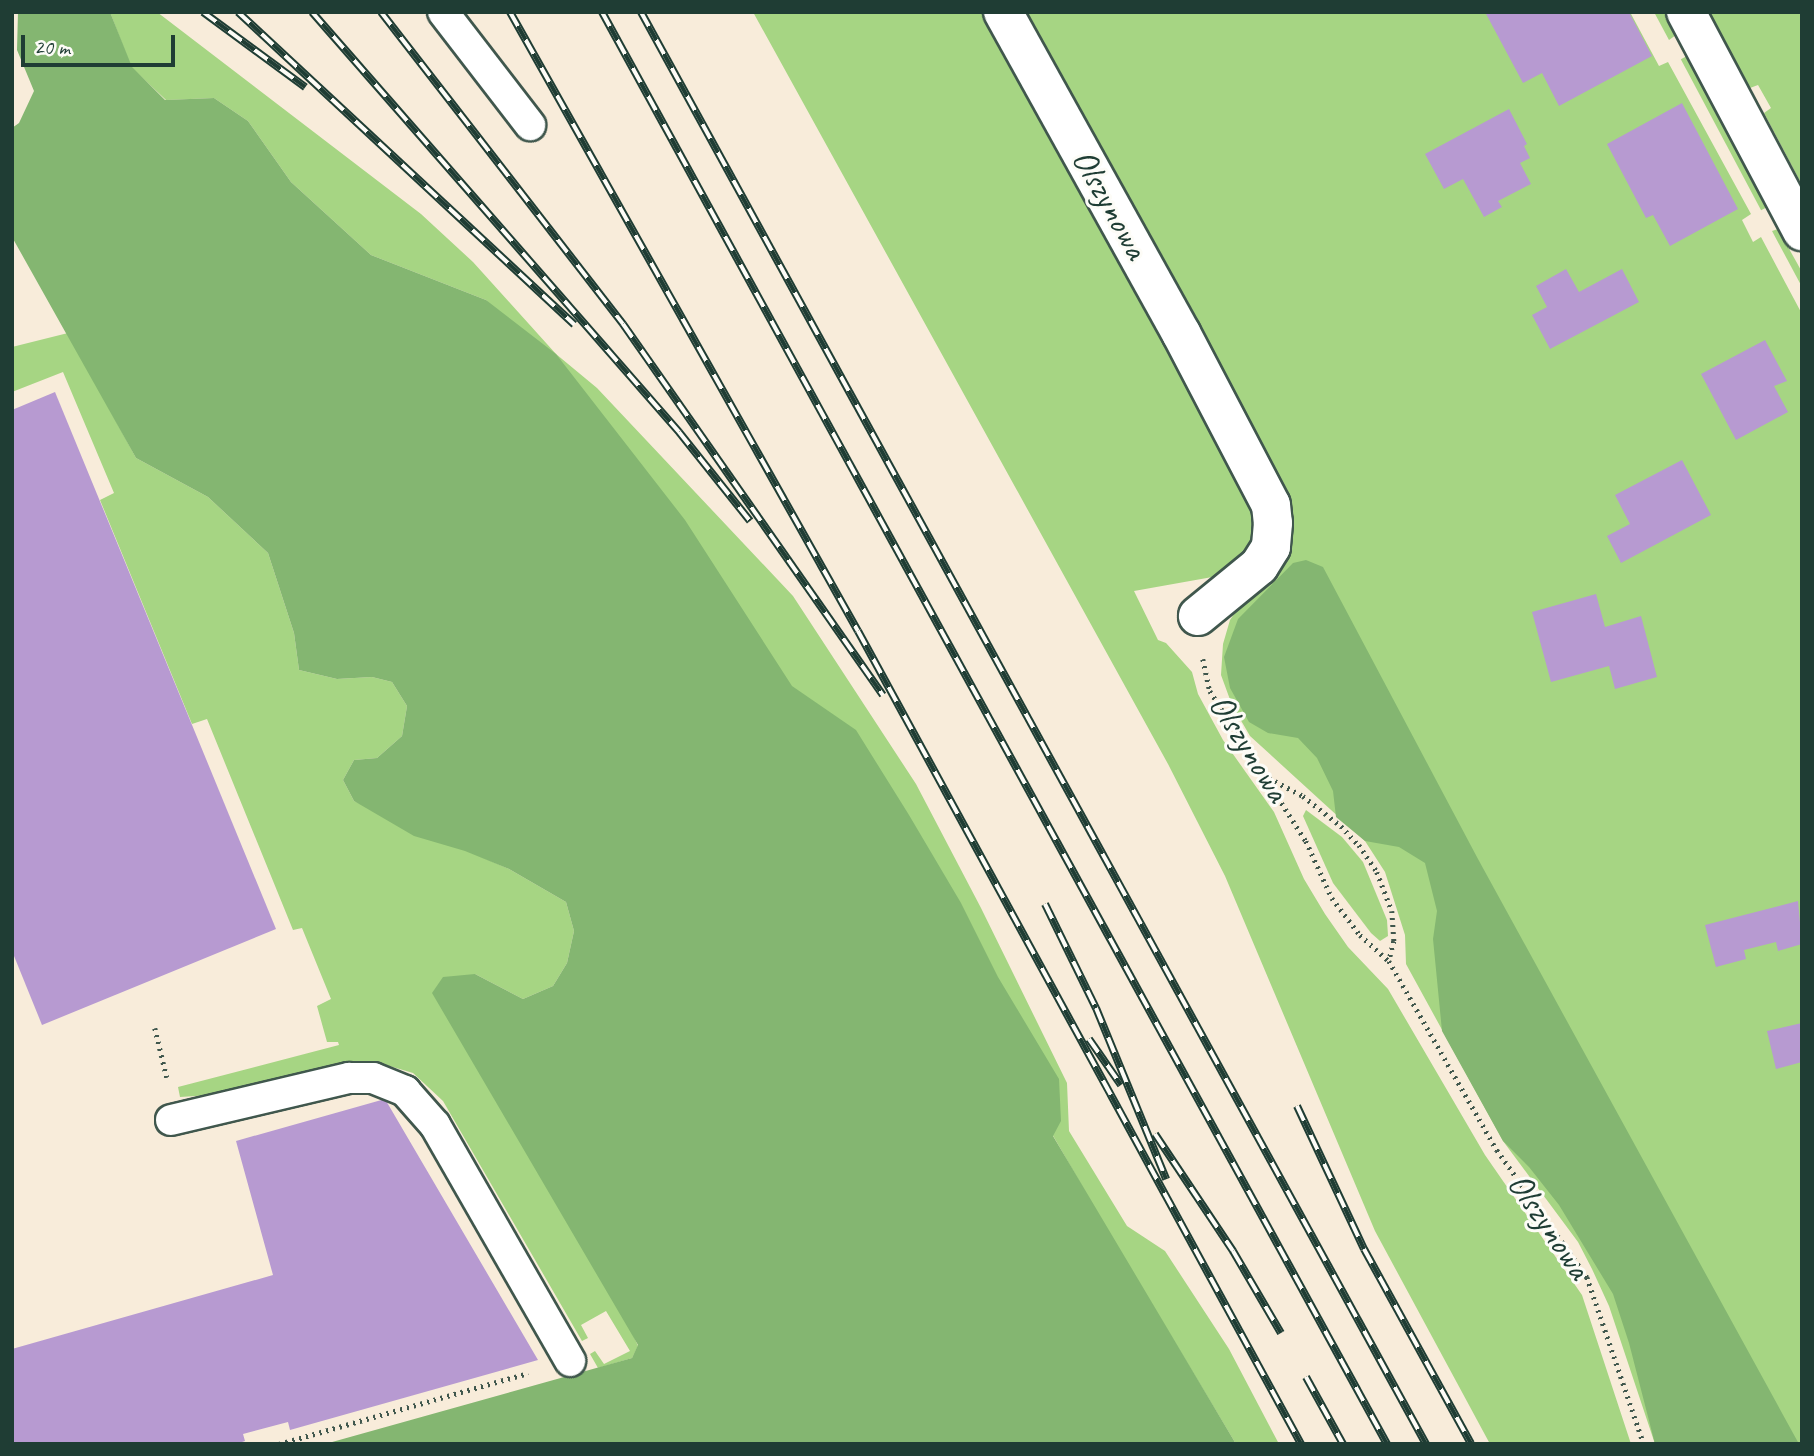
<!DOCTYPE html>
<html>
<head>
<meta charset="utf-8">
<style>
  body { margin:0 }
  #map { position:relative; width:1814px; height:1456px; overflow:hidden; background:#f8ecda; font-family:Caveat,sans-serif }
  div>[style] { position:absolute }
  .green>* { inset:0; background:#a6d583; transform-origin:0 0 }
  .forest>* { inset:0; background:#84b671 }
  .building>* { inset:0; background:#b79ad1 }
  .path>* { height:4.5px; margin-top:-2.25px; transform-origin:0; background:repeating-linear-gradient(90deg,#40574d 0 2px,transparent 0 7px) }
  .roads { filter:drop-shadow(2px 0 #40574d) drop-shadow(-2px 0 #40574d) drop-shadow(0 2px #40574d) drop-shadow(0 -2px #40574d) }
  .service>* { height:30px; margin:-15px; padding:0 15px; transform-origin:15px; border-radius:15px; background:#fff }
  .minor>* { height:38px; margin:-19px; padding:0 19px; transform-origin:19px; border-radius:19px; background:#fff }
  .rail>* { height:8px; margin-top:-4px; transform-origin:0; background:repeating-linear-gradient(90deg,#fdfcf7 0 16px,#1f3d34 0 32px); box-sizing:border-box; border-block:2px solid #1f3d34 }
  span { translate:-50% -50%; white-space:nowrap; text-align:center; line-height:1.15; -webkit-text-stroke:6px #fdfcf7; paint-order:stroke }
  .street-label { font-size:35px; color:#1f3d34 }
  .frame { position:absolute; inset:0; border:14px solid #1f3d34; pointer-events:none }
  .scale { position:absolute; left:21px; top:35px; width:154px; height:32px; box-sizing:border-box; border:4px solid #1f3d34; border-top:0; padding-left:9px; font-size:21px; line-height:24px; white-space:nowrap; color:#1f3d34; -webkit-text-stroke:5px #fdfcf7; paint-order:stroke }
</style>
</head>
<body>
<div id="map">
  <div class="green">
    <div style="clip-path:polygon(110px 12px,157px 12px,421px 214px,473px 262px,556px 354px,597px 388px,793px 596px,916px 784px,981px 908px,1067px 1083px,1069px 1131px,1127px 1226px,1165px 1251px,1229px 1349px,1279px 1444px,1236px 1444px,1105px 1226px,895px 861px,486px 300px,371px 255px,291px 182px,248px 121px,214px 98px,166px 100px,131px 67px)"></div>
    <div style="clip-path:polygon(753px 12px,984px 12px,1252px 500px,1257px 544px,1218px 576px,1134px 591px,1158px 640px,1166px 643px,1192px 672px,1198px 694px,1223px 740px,1274px 812px,1304px 879px,1325px 914px,1348px 947px,1388px 989px,1485px 1155px,1582px 1295px,1631px 1444px,1490px 1444px,1375px 1231px,1225px 876px,1168px 764px)"></div>
    <div style="clip-path:polygon(1014px 12px,1630px 12px,1659px 66px,1668px 62px,1751px 214px,1742px 220px,1753px 242px,1761px 237px,1802px 314px,1802px 1444px,1655px 1444px,1609px 1306px,1592px 1269px,1578px 1242px,1503px 1141px,1406px 964px,1405px 935px,1385px 872px,1365px 841px,1250px 736px,1232px 705px,1221px 675px,1223px 644px,1230px 620px,1289px 532px,1292px 510px,1242px 421px,1246px 412px,1230px 384px,1220px 383px)"></div>
    <div style="clip-path:polygon(1654px 12px,1664px 12px,1676px 35px,1669px 40px)"></div>
    <div style="clip-path:polygon(1709px 12px,1802px 12px,1802px 185px,1764px 113px,1771px 108px,1758px 85px,1750px 88px)"></div>
    <div style="left:1687px;top:56px;width:171px;height:7px;rotate:62deg"></div>
    <div style="clip-path:polygon(1778px 229px,1802px 272px,1802px 287px,1772px 231px)"></div>
    <div style="clip-path:polygon(68px 333px,136px 458px,208px 497px,268px 553px,294px 633px,299px 670px,337px 679px,372px 677px,392px 682px,407px 706px,402px 736px,377px 758px,354px 760px,343px 780px,354px 801px,509px 869px,566px 902px,574px 931px,567px 963px,553px 986px,523px 999px,475px 974px,638px 1346px,632px 1358px,598px 1368px,590px 1354px,595px 1351px,604px 1364px,630px 1351px,606px 1311px,581px 1325px,588px 1338px,582px 1341px,443px 1101px,413px 1073px,376px 1062px,347px 1062px,227px 1094px,180px 1097px,178px 1087px,339px 1045px,338px 1042px,327px 1042px,317px 1006px,331px 999px,302px 928px,293px 930px,207px 719px,192px 724px,100px 500px,114px 493px,63px 372px,12px 392px,12px 347px)"></div>
    <div style="clip-path:polygon(1306px 810px,1342px 837px,1363px 862px,1387px 920px,1388px 936px,1380px 941px,1371px 933px,1333px 883px,1303px 816px)"></div>
  </div>
  <div class="forest">
    <div style="clip-path:polygon(18px 12px,110px 12px,132px 67px,165px 100px,214px 98px,248px 121px,291px 182px,371px 255px,486px 300px,556px 354px,685px 520px,792px 686px,856px 730px,909px 815px,961px 903px,998px 977px,1059px 1079px,1061px 1121px,1053px 1136px,1236px 1444px,325px 1444px,632px 1358px,638px 1345px,432px 993px,443px 977px,475px 974px,523px 999px,553px 986px,567px 963px,574px 931px,566px 902px,509px 869px,465px 851px,414px 836px,354px 801px,343px 780px,354px 760px,377px 758px,402px 736px,407px 706px,392px 682px,372px 677px,337px 679px,299px 670px,294px 633px,268px 553px,208px 497px,136px 458px,12px 237px,12px 128px,19px 123px,34px 91px,17px 50px)"></div>
    <div style="clip-path:polygon(1306px 560px,1323px 567px,1478px 859px,1799px 1444px,1655px 1444px,1629px 1343px,1613px 1294px,1559px 1205px,1529px 1167px,1503px 1141px,1442px 1031px,1433px 939px,1437px 911px,1425px 863px,1399px 847px,1365px 841px,1336px 817px,1333px 791px,1317px 758px,1298px 738px,1268px 733px,1249px 722px,1230px 688px,1224px 657px,1238px 619px,1293px 563px)"></div>
  </div>
  <div class="building">
    <div style="clip-path:polygon(1485px 12px,1629px 12px,1652px 56px,1559px 106px,1542px 73px,1523px 83px)"></div>
    <div style="clip-path:polygon(1682px 103px,1738px 209px,1670px 246px,1653px 215px,1646px 218px,1607px 144px)"></div>
    <div style="clip-path:polygon(1509px 109px,1527px 144px,1524px 146px,1530px 158px,1520px 163px,1531px 184px,1498px 201px,1502px 207px,1484px 217px,1463px 179px,1444px 189px,1425px 154px)"></div>
    <div style="clip-path:polygon(1566px 269px,1579px 292px,1622px 269px,1639px 302px,1550px 349px,1532px 315px,1547px 307px,1536px 286px)"></div>
    <div style="clip-path:polygon(1765px 340px,1787px 381px,1774px 386px,1788px 412px,1736px 440px,1701px 374px)"></div>
    <div style="clip-path:polygon(55px 392px,276px 929px,42px 1025px,12px 951px,12px 410px)"></div>
    <div style="clip-path:polygon(1682px 460px,1711px 515px,1621px 563px,1607px 536px,1630px 524px,1615px 495px)"></div>
    <div style="clip-path:polygon(1596px 594px,1605px 627px,1641px 616px,1657px 677px,1615px 689px,1609px 666px,1551px 682px,1532px 612px)"></div>
    <div style="clip-path:polygon(1798px 901px,1802px 944px,1778px 951px,1776px 942px,1744px 950px,1746px 959px,1716px 967px,1705px 925px)"></div>
    <div style="clip-path:polygon(1802px 1023px,1802px 1062px,1776px 1069px,1767px 1031px)"></div>
    <div style="clip-path:polygon(385px 1099px,538px 1360px,290px 1430px,288px 1422px,243px 1434px,245px 1441px,236px 1444px,12px 1444px,12px 1349px,273px 1275px,236px 1141px)"></div>
  </div>
  <div class="path">
    <div style="left:1203px;top:659px;width:33px;rotate:78deg"></div>
    <div style="left:1210px;top:691px;width:178px;rotate:57.4deg"></div>
    <div style="left:1306px;top:841px;width:63px;rotate:65.5deg"></div>
    <div style="left:1332px;top:898px;width:46px;rotate:52.9deg"></div>
    <div style="left:1360px;top:935px;width:39px;rotate:42deg"></div>
    <div style="left:1389px;top:961px;width:218px;rotate:60.3deg"></div>
    <div style="left:1497px;top:1150px;width:156px;rotate:54.7deg"></div>
    <div style="left:1587px;top:1277px;width:176px;rotate:71.2deg"></div>
    <div style="left:1269px;top:778px;width:38px;rotate:28deg"></div>
    <div style="left:1303px;top:796px;width:48px;rotate:38.3deg"></div>
    <div style="left:1341px;top:826px;width:26px;rotate:47deg"></div>
    <div style="left:1359px;top:845px;width:32px;rotate:56deg"></div>
    <div style="left:1377px;top:872px;width:42px;rotate:69deg"></div>
    <div style="left:1392px;top:911px;width:30px;rotate:86deg"></div>
    <div style="left:1394px;top:941px;width:21px;rotate:104deg"></div>
    <div style="left:155px;top:1028px;width:51px;rotate:76.5deg"></div>
    <div style="left:279px;top:1444px;width:259px;rotate:-15.9deg"></div>
  </div>
  <div class="roads">
    <div class="service">
      <div style="left:443px;top:12px;width:143px;rotate:52.4deg"></div>
      <div style="left:171px;top:1120px;width:183px;rotate:-13.3deg"></div>
      <div style="left:349px;top:1078px;width:24px"></div>
      <div style="left:373px;top:1078px;width:35px;rotate:22deg"></div>
      <div style="left:405px;top:1091px;width:45px;rotate:48.6deg"></div>
      <div style="left:435px;top:1125px;width:272px;rotate:60.2deg"></div>
    </div>
    <div class="minor">
      <div style="left:1003px;top:12px;width:367px;rotate:61deg"></div>
      <div style="left:1181px;top:333px;width:194px;rotate:62.4deg"></div>
      <div style="left:1271px;top:505px;width:18px;rotate:84deg"></div>
      <div style="left:1273px;top:523px;width:24px;rotate:95deg"></div>
      <div style="left:1271px;top:547px;width:22px;rotate:122deg"></div>
      <div style="left:1259px;top:566px;width:79px;rotate:140.7deg"></div>
      <div style="left:1686px;top:12px;width:248px;rotate:62.1deg"></div>
    </div>
  </div>
  <div class="rail">
    <div style="left:203px;top:12px;width:127px;rotate:36.3deg"></div>
    <div style="left:238px;top:12px;width:459px;rotate:42.9deg"></div>
    <div style="left:312px;top:12px;width:558px;rotate:48.85deg"></div>
    <div style="left:679px;top:432px;width:114px;rotate:51.4deg"></div>
    <div style="left:381px;top:12px;width:395px;rotate:52.2deg"></div>
    <div style="left:623px;top:324px;width:453px;rotate:55deg"></div>
    <div style="left:510px;top:12px;width:710px;rotate:60.66deg"></div>
    <div style="left:858px;top:631px;width:926px;rotate:61.41deg"></div>
    <div style="left:602px;top:12px;width:1633px;rotate:61.27deg"></div>
    <div style="left:641px;top:12px;width:1633px;rotate:61.27deg"></div>
    <div style="left:1045px;top:904px;width:116px;rotate:63.9deg"></div>
    <div style="left:1096px;top:1008px;width:185px;rotate:67.7deg"></div>
    <div style="left:1089px;top:1039px;width:56px;rotate:55.2deg"></div>
    <div style="left:1297px;top:1106px;width:158px;rotate:64.9deg"></div>
    <div style="left:1364px;top:1249px;width:222px;rotate:61.2deg"></div>
    <div style="left:1155px;top:1134px;width:141px;rotate:56.3deg"></div>
    <div style="left:1233px;top:1251px;width:95px;rotate:59.7deg"></div>
    <div style="left:1306px;top:1377px;width:77px;rotate:61.1deg"></div>
  </div>
  <div class="street-label">
    <span style="left:1110px;top:204px;rotate:61deg">Olszynowa</span>
    <span style="left:1249px;top:748px;rotate:58deg">Olszynowa</span>
    <span style="left:1549px;top:1226px;rotate:56deg">Olszynowa</span>
  </div>
  <div class="frame"></div>
  <div class="scale">20 m</div>
</div>
</body>
</html>
